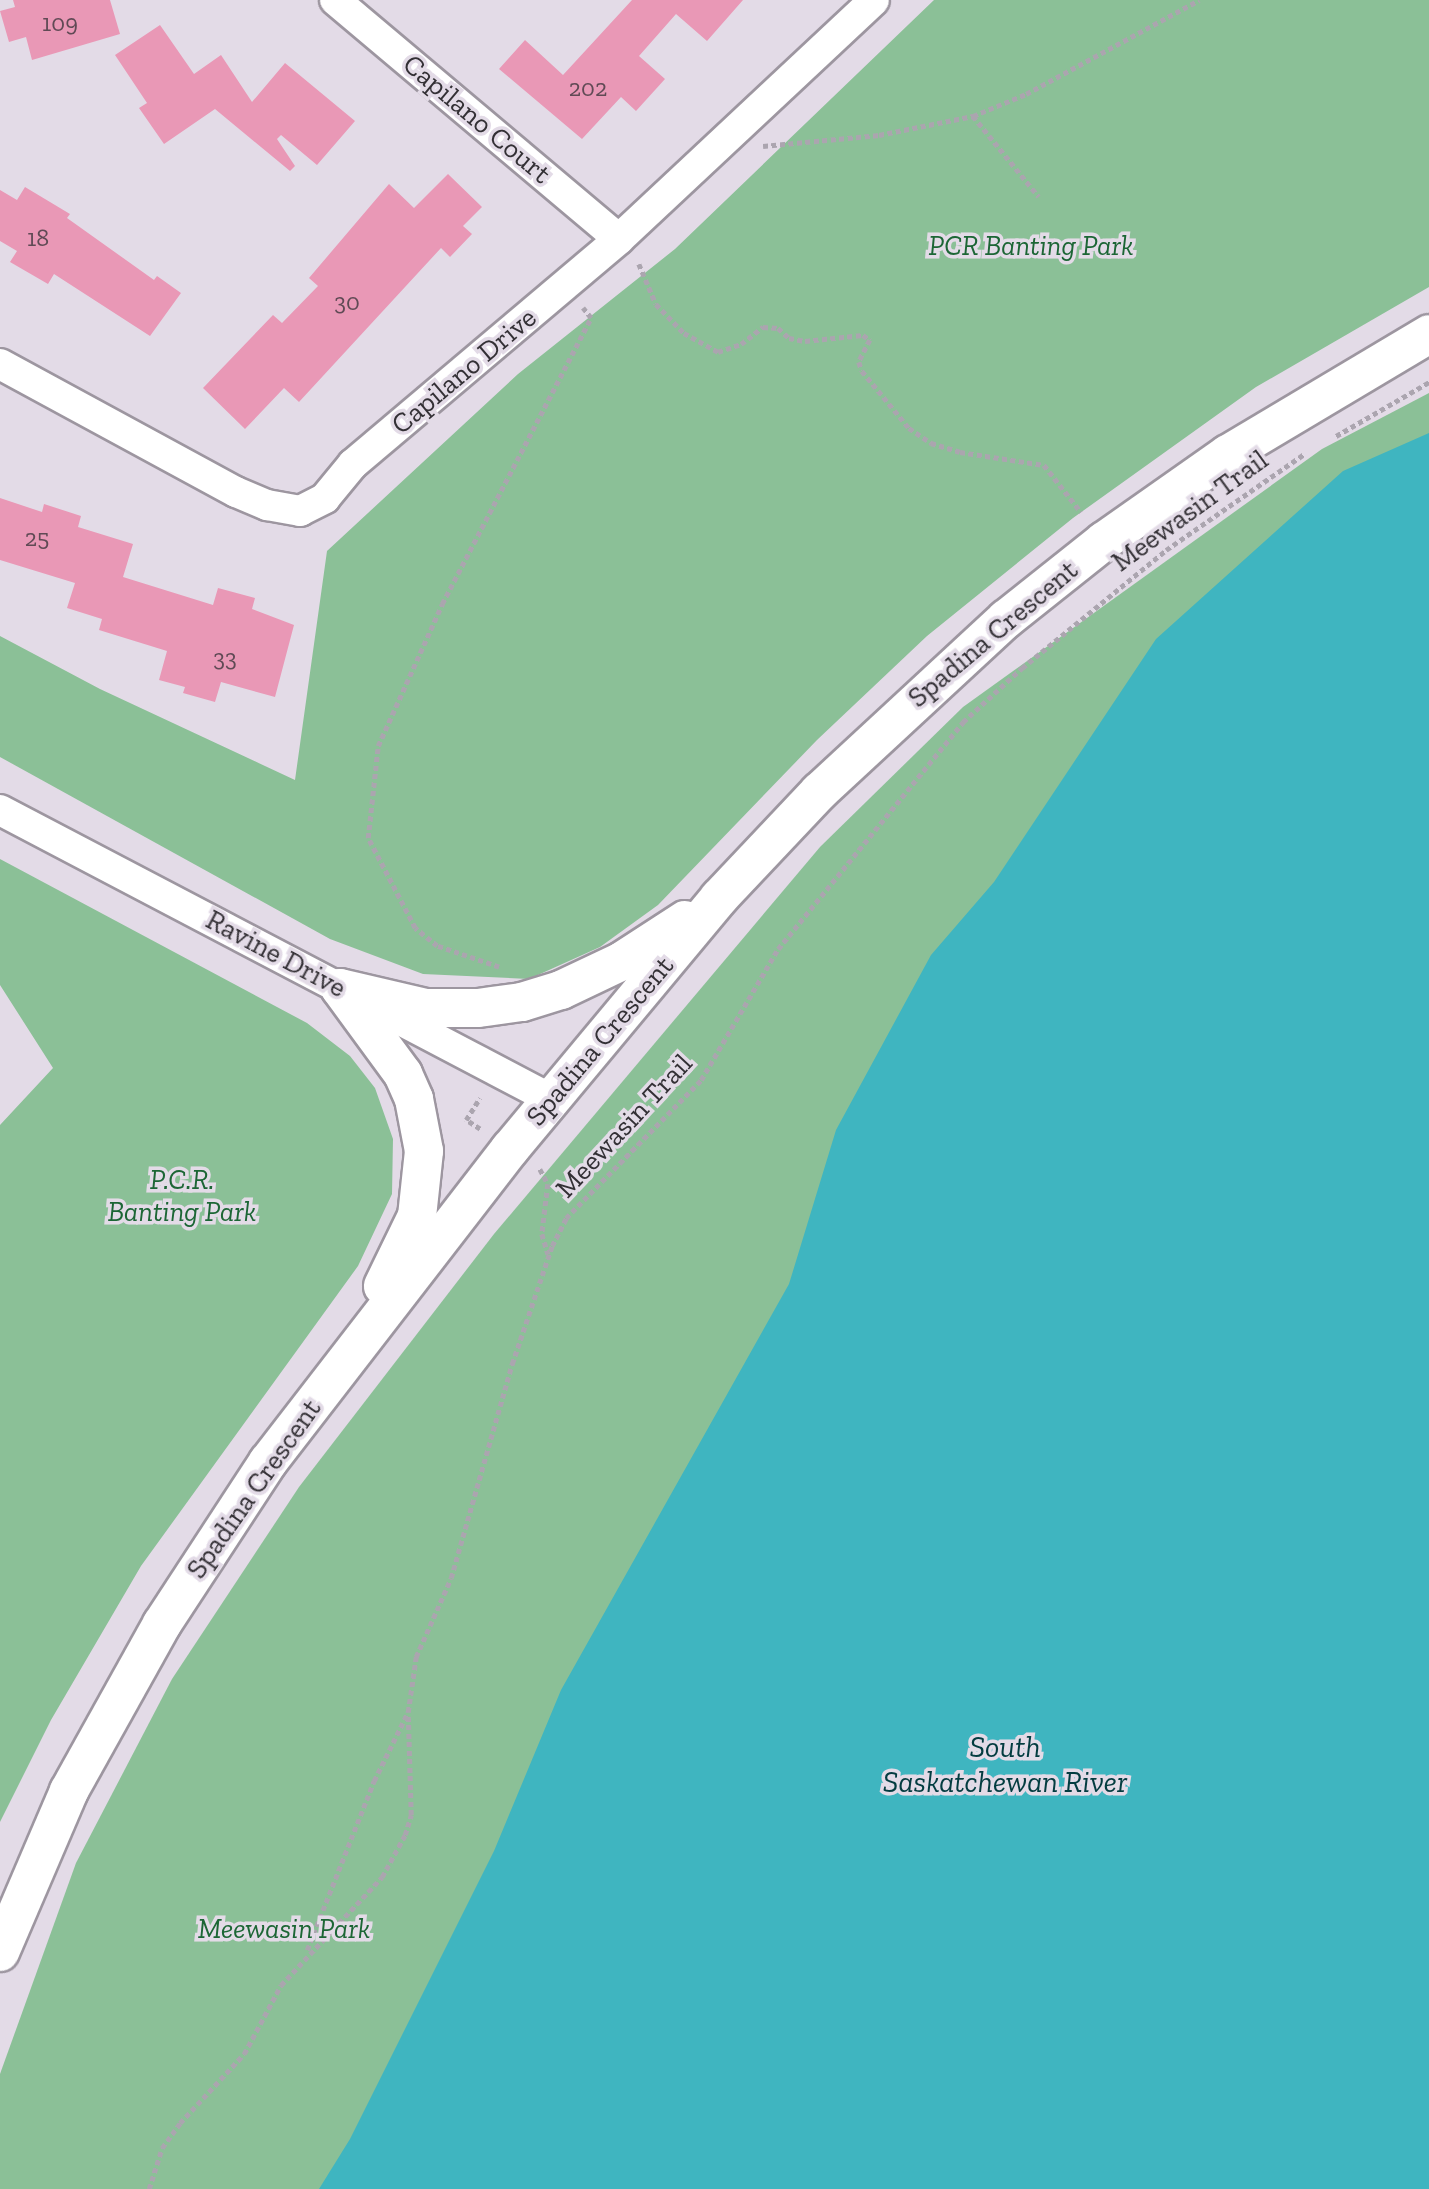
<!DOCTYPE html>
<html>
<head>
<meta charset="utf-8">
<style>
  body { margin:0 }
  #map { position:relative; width:1429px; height:2189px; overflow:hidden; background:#e3dbe7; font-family:"Zilla Slab",serif }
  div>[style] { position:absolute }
  .green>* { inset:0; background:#8bc097 }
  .water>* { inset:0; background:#3fb5c0 }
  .building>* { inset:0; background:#e998b6 }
  .path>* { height:4.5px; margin-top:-2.25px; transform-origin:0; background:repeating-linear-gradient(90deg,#aba5af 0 5px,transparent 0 8.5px) }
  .roads { filter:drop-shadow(2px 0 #9d96a0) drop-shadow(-2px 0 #9d96a0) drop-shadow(0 2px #9d96a0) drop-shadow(0 -2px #9d96a0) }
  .street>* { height:30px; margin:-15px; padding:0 15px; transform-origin:15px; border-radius:15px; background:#fff }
  .secondary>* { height:38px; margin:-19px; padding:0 19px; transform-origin:19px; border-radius:19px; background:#fff }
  span { translate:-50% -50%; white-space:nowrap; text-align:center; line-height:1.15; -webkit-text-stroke:7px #e3dbe7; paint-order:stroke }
  .number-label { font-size:24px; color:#604a55 }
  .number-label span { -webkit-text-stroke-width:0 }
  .street-label { font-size:28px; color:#333035 }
  .park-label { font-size:28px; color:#1c6635; font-style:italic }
  .water-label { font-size:30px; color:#033c40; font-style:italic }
</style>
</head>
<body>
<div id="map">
  <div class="green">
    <div style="clip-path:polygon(934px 0,1429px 0,1429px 287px,1256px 387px,1073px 518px,927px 636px,817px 740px,658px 905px,600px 947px,529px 979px,423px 974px,330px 939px,0 757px,0 636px,100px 689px,295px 780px,327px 551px,518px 374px,675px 249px)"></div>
    <div style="clip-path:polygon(1429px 393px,1429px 471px,367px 2189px,0 2189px,0 2074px,76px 1863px,172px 1679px,299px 1487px,494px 1234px,820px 847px,963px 707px,1322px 449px)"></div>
    <div style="clip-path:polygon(0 859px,307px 1023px,350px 1056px,375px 1088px,393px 1139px,392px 1194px,358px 1266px,141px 1566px,51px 1720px,0 1822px,0 1125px,53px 1068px,0 985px)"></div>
  </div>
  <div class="water">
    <div style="clip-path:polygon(1429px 433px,1429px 2189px,319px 2189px,350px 2139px,494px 1851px,561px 1690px,789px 1284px,836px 1130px,931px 955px,994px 882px,1156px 639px,1343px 471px)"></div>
  </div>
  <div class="building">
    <div style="clip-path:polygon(13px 0,110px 0,120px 34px,32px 60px,26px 37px,9px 42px,0 11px,15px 7px)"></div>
    <div style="clip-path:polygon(632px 0,743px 0,707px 41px,676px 14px,639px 56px,665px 79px,636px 111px,621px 97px,582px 139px,499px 69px,525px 40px,563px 75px)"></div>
    <div style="clip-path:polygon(160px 25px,194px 74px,221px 55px,252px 102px,285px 63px,355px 121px,317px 165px,281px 135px,277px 139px,295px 166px,290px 171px,215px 109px,164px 144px,139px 108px,147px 103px,115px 55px)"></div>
    <div style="clip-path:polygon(448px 174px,482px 207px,463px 226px,472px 234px,450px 257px,441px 248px,299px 402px,284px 388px,245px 429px,203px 388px,273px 315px,282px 323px,318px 286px,309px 278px,389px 184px,414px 208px)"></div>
    <div style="clip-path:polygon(25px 187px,70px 214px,67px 218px,154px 280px,157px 276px,181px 293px,150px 336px,54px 274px,48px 284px,10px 262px,17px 251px,0 241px,0 190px,17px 200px)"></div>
    <div style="clip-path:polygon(0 498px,42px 512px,44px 504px,81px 516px,78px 527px,133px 544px,123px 577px,213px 605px,218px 588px,255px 598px,252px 609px,294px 625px,275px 697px,221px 682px,215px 702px,183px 693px,185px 687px,159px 680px,167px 651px,99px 630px,102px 619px,67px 608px,75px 583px,0 560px)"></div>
  </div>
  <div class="path">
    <div style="left:973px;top:116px;width:104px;rotate:50.8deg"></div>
    <div style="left:763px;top:146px;width:117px;rotate:-5.4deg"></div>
    <div style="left:879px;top:135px;width:96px;rotate:-11.4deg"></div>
    <div style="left:973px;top:116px;width:57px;rotate:-22.5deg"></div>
    <div style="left:1026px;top:94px;width:197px;rotate:-28.5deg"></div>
    <div style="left:639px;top:264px;width:43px;rotate:67deg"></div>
    <div style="left:656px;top:304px;width:40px;rotate:46deg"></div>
    <div style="left:684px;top:333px;width:39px;rotate:29deg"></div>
    <div style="left:718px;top:352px;width:24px;rotate:-19deg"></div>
    <div style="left:741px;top:344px;width:28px;rotate:-38deg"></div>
    <div style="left:763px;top:327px;width:15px;rotate:4deg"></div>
    <div style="left:778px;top:328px;width:15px;rotate:42deg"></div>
    <div style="left:789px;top:338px;width:16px;rotate:11deg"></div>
    <div style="left:805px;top:341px;width:58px;rotate:-5.9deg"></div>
    <div style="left:863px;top:335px;width:9px;rotate:36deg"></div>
    <div style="left:870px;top:340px;width:25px;rotate:117deg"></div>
    <div style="left:859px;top:362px;width:9px;rotate:72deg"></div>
    <div style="left:862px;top:371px;width:74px;rotate:50.5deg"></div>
    <div style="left:909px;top:428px;width:27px;rotate:34deg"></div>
    <div style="left:931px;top:443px;width:30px;rotate:17deg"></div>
    <div style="left:960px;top:452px;width:85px;rotate:8.8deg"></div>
    <div style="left:1044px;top:465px;width:60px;rotate:51.8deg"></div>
    <div style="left:1336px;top:436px;width:108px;rotate:-30.1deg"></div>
    <div style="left:499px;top:967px;width:65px;rotate:-161.3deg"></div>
    <div style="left:437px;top:946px;width:28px;rotate:-141deg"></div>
    <div style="left:415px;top:928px;width:102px;rotate:-117.6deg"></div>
    <div style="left:368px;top:838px;width:93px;rotate:-83.8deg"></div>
    <div style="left:378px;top:746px;width:156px;rotate:-65.7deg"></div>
    <div style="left:442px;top:604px;width:322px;rotate:-62.5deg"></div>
    <div style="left:591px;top:318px;width:13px;rotate:-129deg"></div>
    <div style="left:480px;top:1129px;width:17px;rotate:-147deg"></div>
    <div style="left:466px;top:1120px;width:26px;rotate:-58deg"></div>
    <div style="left:540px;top:1169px;width:17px;rotate:62deg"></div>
    <div style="left:548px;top:1184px;width:50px;rotate:96.8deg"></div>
    <div style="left:542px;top:1234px;width:21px;rotate:73deg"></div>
    <div style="left:307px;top:1950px;width:182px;rotate:-68.4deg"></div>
    <div style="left:374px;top:1781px;width:75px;rotate:-63.8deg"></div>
    <div style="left:149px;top:2189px;width:43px;rotate:-72.4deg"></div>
    <div style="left:162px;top:2148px;width:31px;rotate:-54deg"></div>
    <div style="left:180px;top:2123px;width:94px;rotate:-47.2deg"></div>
    <div style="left:244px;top:2054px;width:78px;rotate:-61.8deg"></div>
    <div style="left:281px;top:1985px;width:148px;rotate:-46.9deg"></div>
    <div style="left:382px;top:1877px;width:48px;rotate:-61.3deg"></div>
    <div style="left:405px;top:1835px;width:21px;rotate:-73deg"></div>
    <div style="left:411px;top:1815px;width:103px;rotate:-91.7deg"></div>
    <div style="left:408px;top:1712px;width:56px;rotate:-81.7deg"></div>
    <div style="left:416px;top:1657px;width:86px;rotate:-66.1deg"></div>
    <div style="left:451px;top:1578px;width:223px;rotate:-74.1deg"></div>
    <div style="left:512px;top:1364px;width:125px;rotate:-71.3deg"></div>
    <div style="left:552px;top:1246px;width:31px;rotate:-63deg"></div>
    <div style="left:566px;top:1218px;width:193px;rotate:-45.6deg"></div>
    <div style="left:701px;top:1080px;width:152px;rotate:-59.6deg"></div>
    <div style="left:778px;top:949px;width:293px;rotate:-50.8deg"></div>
    <div style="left:963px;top:722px;width:80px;rotate:-42.5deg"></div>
    <div style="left:1022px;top:668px;width:186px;rotate:-39.3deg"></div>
    <div style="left:1166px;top:550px;width:168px;rotate:-34.8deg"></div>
  </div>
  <div class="roads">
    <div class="street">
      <div style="left:335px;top:0;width:371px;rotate:40.1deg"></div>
      <div style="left:0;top:364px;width:268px;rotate:28.5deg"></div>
      <div style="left:236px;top:492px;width:34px;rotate:23deg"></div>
      <div style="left:267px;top:505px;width:34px;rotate:10deg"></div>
      <div style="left:300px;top:511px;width:28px;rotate:-27deg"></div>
      <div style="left:325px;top:498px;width:44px;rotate:-50.5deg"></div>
      <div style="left:353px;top:464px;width:348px;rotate:-40.2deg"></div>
      <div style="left:619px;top:239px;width:349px;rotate:-43.1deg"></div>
      <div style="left:0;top:810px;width:622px;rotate:27.68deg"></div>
    </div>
    <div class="secondary">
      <div style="left:340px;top:988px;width:87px;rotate:13.2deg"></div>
      <div style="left:425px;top:1008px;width:53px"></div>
      <div style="left:478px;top:1008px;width:44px;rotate:-7.8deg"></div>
      <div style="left:522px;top:1002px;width:41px;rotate:-17.1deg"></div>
      <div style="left:561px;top:990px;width:68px;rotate:-25.4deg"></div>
      <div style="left:622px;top:961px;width:75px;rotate:-33.1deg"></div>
      <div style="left:340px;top:988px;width:107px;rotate:53.8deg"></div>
      <div style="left:403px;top:1074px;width:27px;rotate:66deg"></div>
      <div style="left:414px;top:1099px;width:53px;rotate:79.1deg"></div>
      <div style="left:424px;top:1151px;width:65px;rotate:96.1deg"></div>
      <div style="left:417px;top:1216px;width:78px;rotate:115.9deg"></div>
      <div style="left:0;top:1952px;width:175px;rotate:-66.8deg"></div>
      <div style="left:69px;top:1791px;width:191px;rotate:-60.9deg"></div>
      <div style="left:162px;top:1624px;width:194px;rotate:-56.8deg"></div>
      <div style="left:268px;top:1462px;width:396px;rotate:-52.3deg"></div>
      <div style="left:510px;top:1149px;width:327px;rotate:-50.2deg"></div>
      <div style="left:719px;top:898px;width:146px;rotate:-46.7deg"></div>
      <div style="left:819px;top:792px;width:255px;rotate:-42.8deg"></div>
      <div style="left:1006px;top:619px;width:125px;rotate:-38.5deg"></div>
      <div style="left:1104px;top:541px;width:151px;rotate:-35.1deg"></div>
      <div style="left:1228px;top:454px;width:234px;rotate:-30.8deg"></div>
    </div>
  </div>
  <div class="number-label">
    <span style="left:60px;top:23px">109</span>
    <span style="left:588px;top:88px">202</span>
    <span style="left:38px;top:238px">18</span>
    <span style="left:347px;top:302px">30</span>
    <span style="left:37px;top:538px">25</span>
    <span style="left:225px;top:658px">33</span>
  </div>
  <div class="street-label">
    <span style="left:477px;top:119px;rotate:40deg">Capilano Court</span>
    <span style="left:464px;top:371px;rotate:-40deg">Capilano Drive</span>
    <span style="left:1190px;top:511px;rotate:-36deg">Meewasin Trail</span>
    <span style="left:993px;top:634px;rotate:-40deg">Spadina Crescent</span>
    <span style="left:276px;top:954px;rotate:28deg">Ravine Drive</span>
    <span style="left:600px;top:1041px;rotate:-50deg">Spadina Crescent</span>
    <span style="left:624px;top:1126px;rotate:-47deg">Meewasin Trail</span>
    <span style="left:254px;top:1489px;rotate:-55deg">Spadina Crescent</span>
  </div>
  <div class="park-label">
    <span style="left:1031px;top:246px">PCR Banting Park</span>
    <span style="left:182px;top:1196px">P.C.R.<br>Banting Park</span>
    <span style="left:284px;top:1929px">Meewasin Park</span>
  </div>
  <div class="water-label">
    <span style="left:1005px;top:1764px">South<br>Saskatchewan River</span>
  </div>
</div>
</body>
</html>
